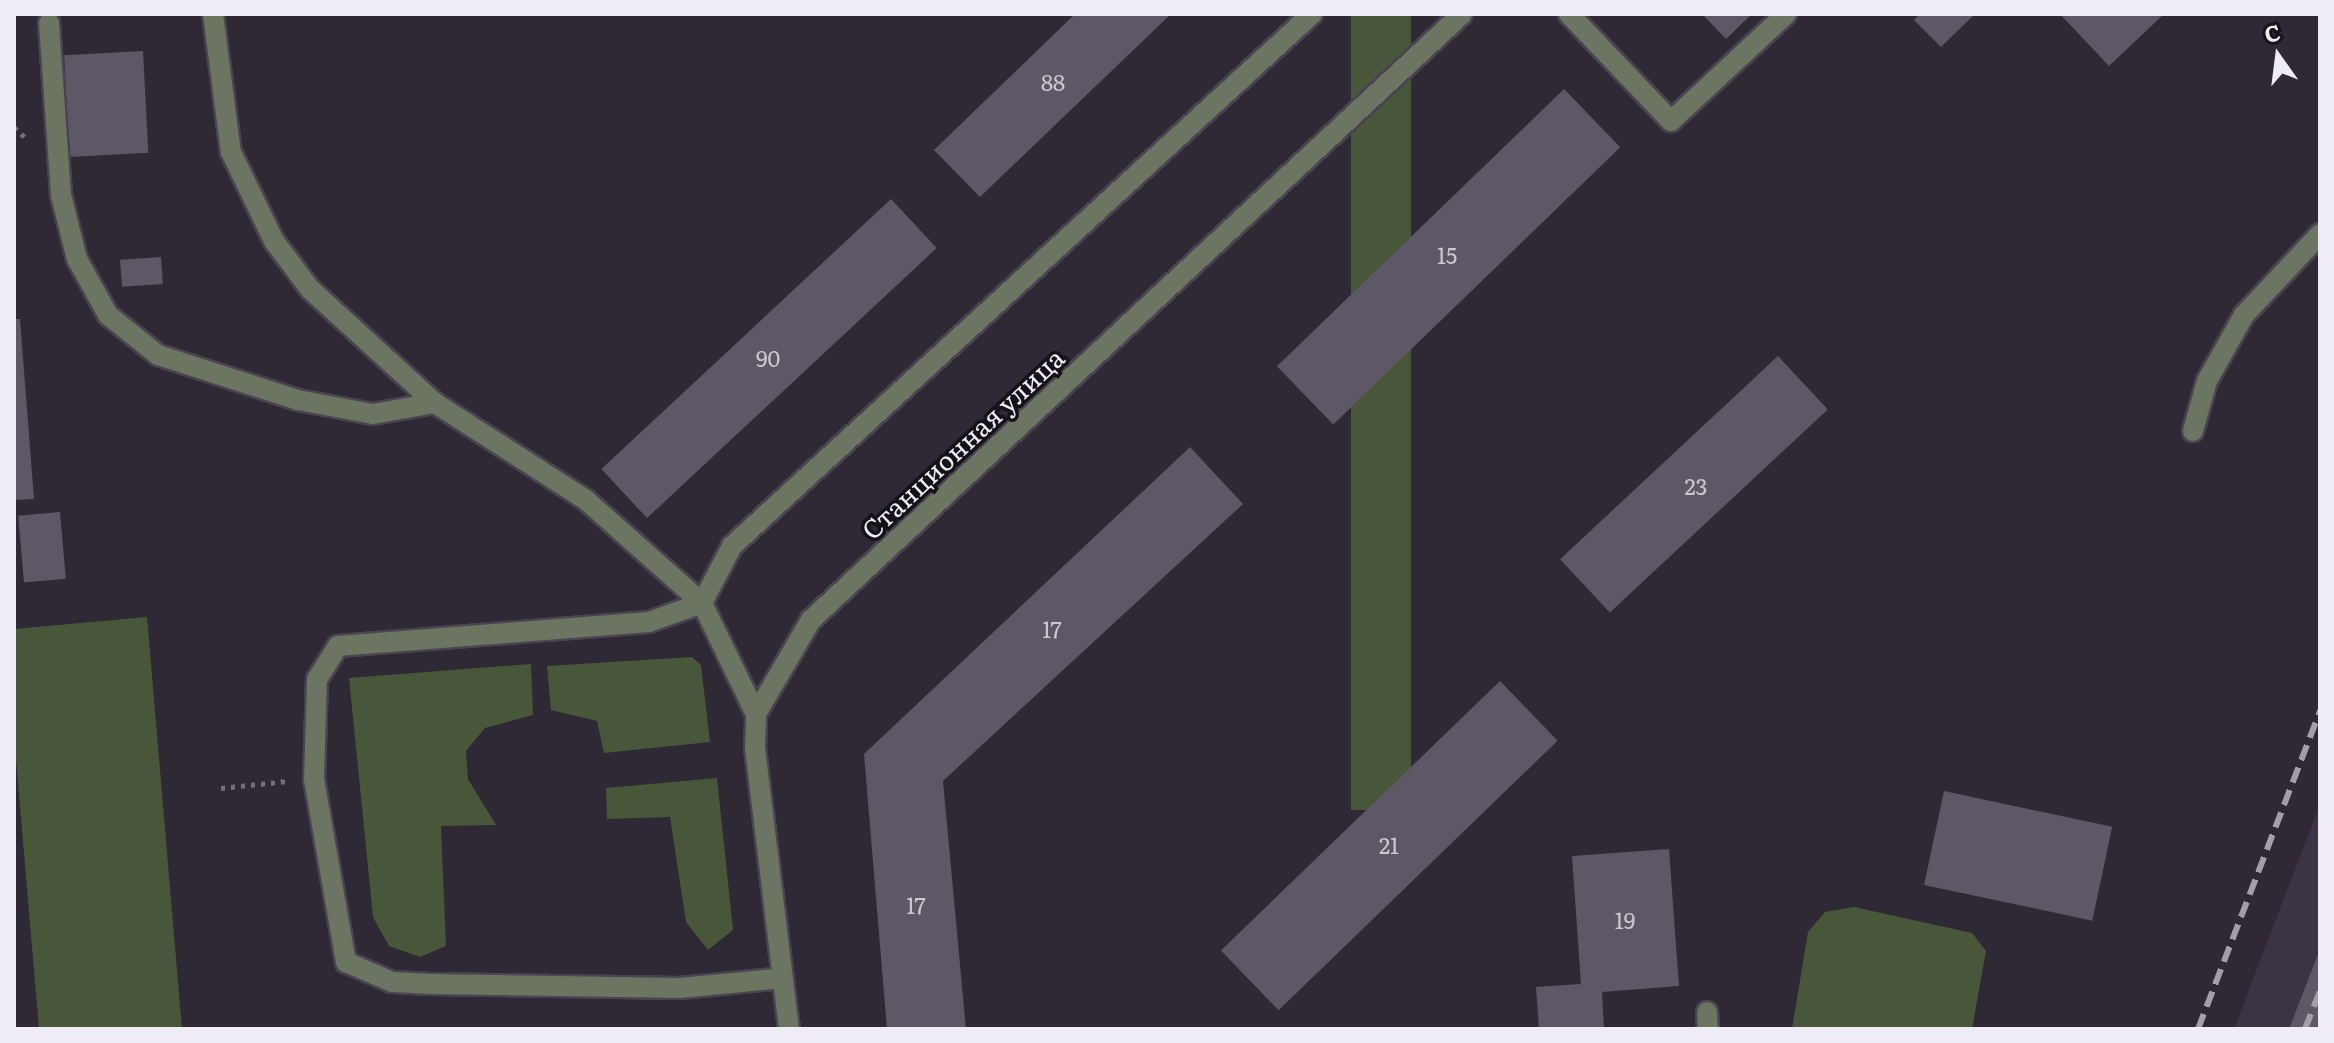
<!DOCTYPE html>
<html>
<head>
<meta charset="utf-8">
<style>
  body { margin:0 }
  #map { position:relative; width:2334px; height:1043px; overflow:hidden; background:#2f2835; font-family:Literata,serif }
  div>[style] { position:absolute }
  .built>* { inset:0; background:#3c3345 }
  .green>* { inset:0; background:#485739; transform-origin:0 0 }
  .building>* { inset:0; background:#5e5765; transform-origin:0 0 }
  .path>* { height:5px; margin-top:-2.5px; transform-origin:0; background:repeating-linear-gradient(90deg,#756f7a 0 4px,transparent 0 10px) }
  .roads { filter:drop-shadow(2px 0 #4a4350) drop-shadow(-2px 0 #4a4350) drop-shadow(0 2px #4a4350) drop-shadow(0 -2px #4a4350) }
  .minor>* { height:20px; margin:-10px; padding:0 10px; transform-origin:10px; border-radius:10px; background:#6b7562 }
  .rail>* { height:6px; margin-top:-3px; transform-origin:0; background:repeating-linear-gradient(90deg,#a39ea8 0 16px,transparent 0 24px) }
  span { translate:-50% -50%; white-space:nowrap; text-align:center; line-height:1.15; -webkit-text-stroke:7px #151318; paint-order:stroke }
  .number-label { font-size:22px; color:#ccc7d1 }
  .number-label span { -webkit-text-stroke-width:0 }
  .street-label { font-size:26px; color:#f0ecf5 }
  .frame { position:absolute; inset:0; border:16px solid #f0ecf5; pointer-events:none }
  .north { position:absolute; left:2238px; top:16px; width:80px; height:80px; -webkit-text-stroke:6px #151318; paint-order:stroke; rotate:346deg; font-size:22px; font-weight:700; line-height:32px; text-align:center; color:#f0ecf5 }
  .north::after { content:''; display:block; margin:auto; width:28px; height:36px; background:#f0ecf5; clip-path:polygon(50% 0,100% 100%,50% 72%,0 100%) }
</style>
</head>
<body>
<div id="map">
  <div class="built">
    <div style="clip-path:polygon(2320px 804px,2320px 1029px,2234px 1029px)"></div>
  </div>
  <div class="green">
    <div style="left:1351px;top:14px;width:60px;height:796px"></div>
    <div style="clip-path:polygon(147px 617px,182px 1029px,39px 1029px,14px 736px,14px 629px)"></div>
    <div style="clip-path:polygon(692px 657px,701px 665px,710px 742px,604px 753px,597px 721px,551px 710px,547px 666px)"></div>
    <div style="clip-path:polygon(531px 664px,533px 715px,485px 728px,466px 751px,468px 779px,496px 825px,441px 826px,446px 946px,420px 957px,389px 946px,373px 917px,349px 678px)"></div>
    <div style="clip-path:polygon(717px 778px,733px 930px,708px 950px,686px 922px,670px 817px,607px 819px,606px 788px)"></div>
    <div style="clip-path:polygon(1854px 907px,1972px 933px,1986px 951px,1972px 1029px,1792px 1029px,1808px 932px,1825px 912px)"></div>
  </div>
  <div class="building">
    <div style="clip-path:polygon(1075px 14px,1171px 14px,980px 197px,934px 150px)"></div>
    <div style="clip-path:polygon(1702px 14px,1752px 14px,1726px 39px)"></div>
    <div style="clip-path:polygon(1920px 14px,1975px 14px,1941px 47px,1914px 20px)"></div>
    <div style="clip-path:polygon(2060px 14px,2164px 14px,2109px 66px)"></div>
    <div style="left:143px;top:51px;width:102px;height:79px;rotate:87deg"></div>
    <div style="left:1564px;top:89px;width:81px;height:399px;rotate:46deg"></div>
    <div style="left:891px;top:199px;width:67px;height:396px;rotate:47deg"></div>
    <div style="left:161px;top:257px;width:27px;height:41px;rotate:86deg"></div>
    <div style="clip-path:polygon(14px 319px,20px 319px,34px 499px,14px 500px)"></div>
    <div style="left:1778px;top:356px;width:73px;height:298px;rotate:47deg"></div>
    <div style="clip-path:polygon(1190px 447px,1243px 504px,943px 781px,966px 1029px,887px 1029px,864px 754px)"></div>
    <div style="left:60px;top:512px;width:67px;height:42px;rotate:85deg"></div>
    <div style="left:1500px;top:681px;width:83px;height:388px;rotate:46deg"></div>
    <div style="left:1944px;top:791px;width:172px;height:96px;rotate:12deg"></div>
    <div style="clip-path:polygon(1669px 849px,1679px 986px,1602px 992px,1604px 1029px,1539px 1029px,1536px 987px,1581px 984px,1572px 856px)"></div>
    <div style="clip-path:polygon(2320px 950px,2320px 1029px,2289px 1029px,2320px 949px)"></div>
  </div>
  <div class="path">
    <div style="left:14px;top:127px;width:18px;rotate:43deg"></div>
    <div style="left:221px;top:788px;width:67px;rotate:-6deg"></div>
  </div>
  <div class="roads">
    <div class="minor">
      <div style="left:213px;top:14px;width:139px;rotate:82.6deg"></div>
      <div style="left:231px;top:152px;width:99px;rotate:64.2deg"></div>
      <div style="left:274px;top:241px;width:60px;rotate:53.1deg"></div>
      <div style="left:310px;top:289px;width:169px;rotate:42.4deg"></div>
      <div style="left:435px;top:403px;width:179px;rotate:32.7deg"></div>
      <div style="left:586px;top:500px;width:155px;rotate:41.6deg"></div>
      <div style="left:702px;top:603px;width:123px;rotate:64.1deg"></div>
      <div style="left:1569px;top:14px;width:148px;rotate:46.4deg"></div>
      <div style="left:1671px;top:121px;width:157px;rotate:-42.9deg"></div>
      <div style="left:49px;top:23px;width:172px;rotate:86deg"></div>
      <div style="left:61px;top:195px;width:66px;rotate:76deg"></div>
      <div style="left:77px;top:259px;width:64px;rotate:61deg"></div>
      <div style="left:108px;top:315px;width:64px;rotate:38.7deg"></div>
      <div style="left:158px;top:355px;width:147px;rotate:17.8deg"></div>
      <div style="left:298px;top:400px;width:76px;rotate:10.6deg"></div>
      <div style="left:373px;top:414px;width:63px;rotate:-10.1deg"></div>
      <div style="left:2193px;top:431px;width:52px;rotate:-74.4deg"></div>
      <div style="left:2207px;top:381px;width:76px;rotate:-60.7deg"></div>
      <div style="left:2244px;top:315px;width:111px;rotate:-46.8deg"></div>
      <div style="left:702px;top:603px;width:56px;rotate:160.3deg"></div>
      <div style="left:649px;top:622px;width:312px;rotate:175.6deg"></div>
      <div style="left:338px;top:646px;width:39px;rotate:122deg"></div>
      <div style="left:317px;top:679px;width:100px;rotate:91.7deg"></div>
      <div style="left:314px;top:779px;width:186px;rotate:80.1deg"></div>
      <div style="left:346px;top:962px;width:50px;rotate:23.5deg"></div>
      <div style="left:392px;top:982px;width:40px;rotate:2.9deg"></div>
      <div style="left:432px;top:984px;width:248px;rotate:0.9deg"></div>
      <div style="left:680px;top:988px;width:103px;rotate:-5.5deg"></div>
      <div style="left:702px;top:603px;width:64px;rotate:-62.2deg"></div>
      <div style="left:732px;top:546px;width:787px;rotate:-42.53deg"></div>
      <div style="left:1707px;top:1012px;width:17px;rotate:87deg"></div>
      <div style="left:789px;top:1029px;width:283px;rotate:-96.9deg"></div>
      <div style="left:755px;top:748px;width:34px;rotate:-88deg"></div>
      <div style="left:756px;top:714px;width:109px;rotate:-59.7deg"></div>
      <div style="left:811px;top:620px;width:889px;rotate:-42.95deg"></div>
    </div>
  </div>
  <div class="rail">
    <div style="left:2198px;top:1029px;width:341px;rotate:-69deg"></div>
    <div style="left:2305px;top:1029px;width:41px;rotate:-68.5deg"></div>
  </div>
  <div class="number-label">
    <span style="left:1053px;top:82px">88</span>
    <span style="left:1447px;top:255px">15</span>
    <span style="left:768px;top:358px">90</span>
    <span style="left:1696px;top:486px">23</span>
    <span style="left:1052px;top:629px">17</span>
    <span style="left:1389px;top:845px">21</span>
    <span style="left:916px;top:905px">17</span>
    <span style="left:1625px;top:920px">19</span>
  </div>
  <div class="street-label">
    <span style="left:962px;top:443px;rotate:-43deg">Станционная улица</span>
  </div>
  <div class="frame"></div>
  <div class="north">С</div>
</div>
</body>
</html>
